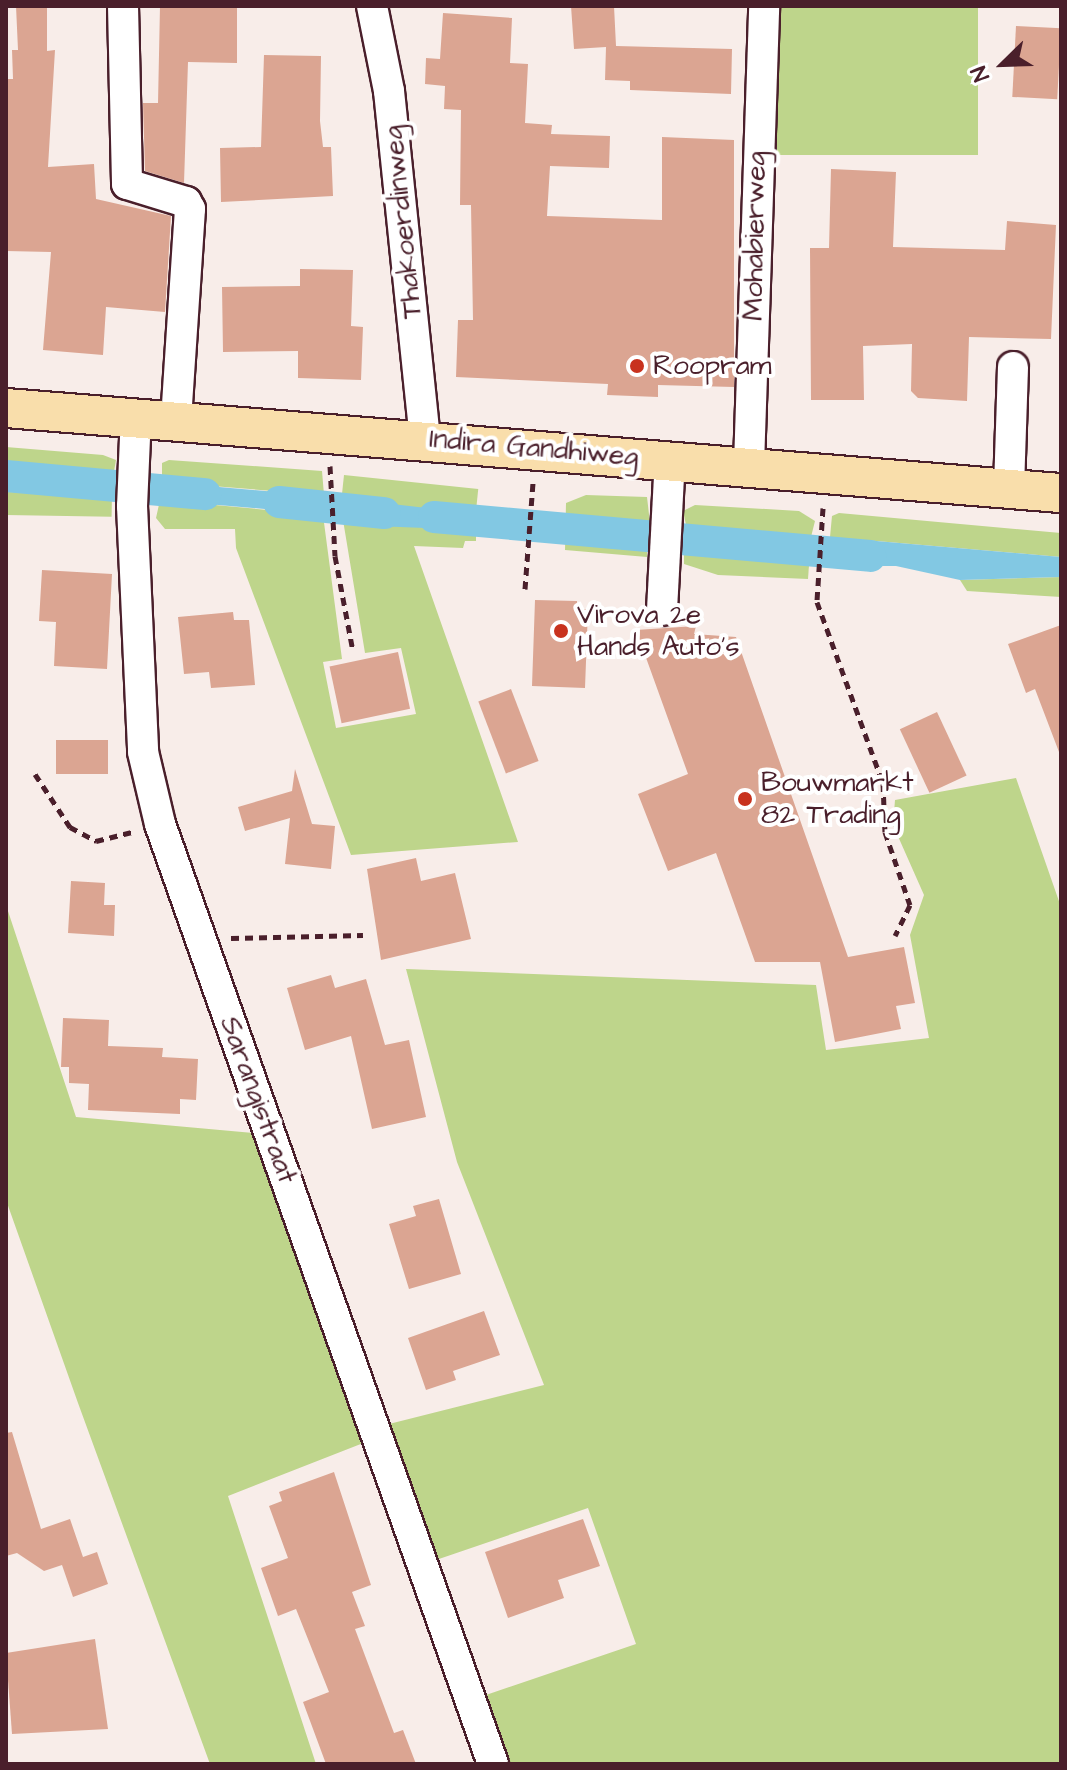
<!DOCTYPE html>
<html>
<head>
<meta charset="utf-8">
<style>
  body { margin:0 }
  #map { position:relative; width:1067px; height:1770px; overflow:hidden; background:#f8ede9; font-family:"Architects Daughter",sans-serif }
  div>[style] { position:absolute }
  .green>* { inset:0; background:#bed58b; transform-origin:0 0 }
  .water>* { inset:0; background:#82c8e3; transform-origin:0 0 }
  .canal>* { height:32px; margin:-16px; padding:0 16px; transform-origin:16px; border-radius:16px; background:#82c8e3 }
  .building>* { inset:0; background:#dba592; transform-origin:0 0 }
  .path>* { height:5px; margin-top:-2.5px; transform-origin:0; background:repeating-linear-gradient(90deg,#4a1f2b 0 8px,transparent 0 14px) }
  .roads { filter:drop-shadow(2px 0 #4a1f2b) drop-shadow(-2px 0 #4a1f2b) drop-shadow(0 2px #4a1f2b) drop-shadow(0 -2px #4a1f2b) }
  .minor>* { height:30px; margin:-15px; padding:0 15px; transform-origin:15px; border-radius:15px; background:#fff }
  .major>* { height:38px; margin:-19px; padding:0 19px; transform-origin:19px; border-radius:19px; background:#f9deab }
  .dots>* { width:22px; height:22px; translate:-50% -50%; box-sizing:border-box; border:4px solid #fff; border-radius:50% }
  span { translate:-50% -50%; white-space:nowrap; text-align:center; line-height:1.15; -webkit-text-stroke:8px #fff; paint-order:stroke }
  .street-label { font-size:28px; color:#4a1f2b }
  .poi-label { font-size:28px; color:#4a1f2b }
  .left { translate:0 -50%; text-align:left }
  .frame { position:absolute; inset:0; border:8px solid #4a1f2b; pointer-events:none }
  .north { position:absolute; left:963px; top:24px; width:80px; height:80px; -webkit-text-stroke:6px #fff; paint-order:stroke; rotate:247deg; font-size:22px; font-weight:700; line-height:32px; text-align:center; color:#4a1f2b }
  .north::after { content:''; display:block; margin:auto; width:28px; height:36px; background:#4a1f2b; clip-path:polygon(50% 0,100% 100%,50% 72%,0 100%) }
</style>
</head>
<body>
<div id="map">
  <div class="green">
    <div style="left:777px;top:6px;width:201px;height:149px"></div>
    <div style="clip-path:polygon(6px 447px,103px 455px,116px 460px,113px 477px,6px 468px)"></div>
    <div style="clip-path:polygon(169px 460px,322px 471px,324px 495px,162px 482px,162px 463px)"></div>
    <div style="left:344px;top:475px;width:135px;height:26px;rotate:6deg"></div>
    <div style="left:6px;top:492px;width:106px;height:23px;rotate:1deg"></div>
    <div style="clip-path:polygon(586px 495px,647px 497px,650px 523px,574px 517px,572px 543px,647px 549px,647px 557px,565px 550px,566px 503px)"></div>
    <div style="clip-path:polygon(160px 500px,323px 515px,342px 659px,323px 662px,336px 728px,416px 714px,401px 648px,365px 653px,343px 520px,476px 530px,476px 541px,465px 541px,463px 548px,414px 546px,518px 842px,351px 855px,236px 548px,235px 529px,165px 529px,156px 518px)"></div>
    <div style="clip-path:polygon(695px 505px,799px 511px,815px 521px,811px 537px,686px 525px,683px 511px)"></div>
    <div style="clip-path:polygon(839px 513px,1061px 533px,1061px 557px,830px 537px,832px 516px)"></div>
    <div style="clip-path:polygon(684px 552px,809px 565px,808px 579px,718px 575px,684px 564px)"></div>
    <div style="clip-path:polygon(1061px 577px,1061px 597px,967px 591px,960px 580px)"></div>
    <div style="clip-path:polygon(1016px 778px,1061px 907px,1061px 1764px,506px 1764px,483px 1696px,636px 1644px,588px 1508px,436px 1560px,389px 1424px,544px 1385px,457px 1162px,406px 969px,816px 985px,826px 1050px,929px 1038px,910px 935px,924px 895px,893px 825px,895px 800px)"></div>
    <div style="clip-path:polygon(6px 905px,76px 1117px,263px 1134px,371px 1440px,228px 1496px,316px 1764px,210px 1764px,78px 1403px,6px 1200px)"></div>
  </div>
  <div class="water">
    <div style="clip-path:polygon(6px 468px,113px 477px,112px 493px,6px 492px)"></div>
    <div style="left:162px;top:482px;width:163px;height:18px;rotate:5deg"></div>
    <div style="clip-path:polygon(357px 500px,479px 514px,476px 530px,349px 525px,344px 501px)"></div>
    <div style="left:574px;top:517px;width:76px;height:26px;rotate:5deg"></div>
    <div style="left:686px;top:525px;width:126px;height:27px;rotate:5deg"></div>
    <div style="clip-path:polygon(830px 537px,1061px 557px,1061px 577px,960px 580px,896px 566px,833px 566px)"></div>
  </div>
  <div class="canal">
    <div style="left:6px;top:476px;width:200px;rotate:5.2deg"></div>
    <div style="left:279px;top:502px;width:106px;rotate:6deg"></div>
    <div style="left:434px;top:517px;width:438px;rotate:5.1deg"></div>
  </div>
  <div class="building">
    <div style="clip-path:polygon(16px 6px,47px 6px,47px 51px,55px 50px,48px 167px,94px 164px,96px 199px,171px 216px,165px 312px,106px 307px,103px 355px,43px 350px,51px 252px,6px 251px,6px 79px,13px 79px,12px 50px,18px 50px)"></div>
    <div style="clip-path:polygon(160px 6px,237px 6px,237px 63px,188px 62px,184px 183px,145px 171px,143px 103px,158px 103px)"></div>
    <div style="clip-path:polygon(571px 6px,614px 6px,616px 46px,732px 49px,731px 94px,630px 90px,630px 81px,605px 80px,606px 47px,574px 49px)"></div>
    <div style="clip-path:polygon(443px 13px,512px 18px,510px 63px,528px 64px,525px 123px,552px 125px,551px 134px,610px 136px,609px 168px,550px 166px,547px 216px,662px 220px,662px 137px,734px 140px,734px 387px,658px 385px,658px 397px,607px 395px,608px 384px,456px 377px,458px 320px,473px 320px,471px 205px,460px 205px,461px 110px,444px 109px,445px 86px,425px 84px,426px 58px,440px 59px)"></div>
    <div style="left:1016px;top:26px;width:45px;height:71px;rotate:3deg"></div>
    <div style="clip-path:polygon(264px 55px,321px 56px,320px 121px,323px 147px,331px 147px,333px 196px,221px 202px,220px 148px,261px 147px)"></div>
    <div style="clip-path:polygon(831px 169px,896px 172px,893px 247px,1005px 250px,1007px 221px,1056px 225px,1051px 339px,969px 337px,967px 401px,918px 398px,911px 391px,912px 344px,863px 346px,864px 400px,811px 400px,810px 248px,829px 248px)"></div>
    <div style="clip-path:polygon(300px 269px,353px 270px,351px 326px,363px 327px,361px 380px,298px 378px,298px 351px,223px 352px,222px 287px,300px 286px)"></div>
    <div style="clip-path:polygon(42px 570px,112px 574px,107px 669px,54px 666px,56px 622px,39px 621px)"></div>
    <div style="clip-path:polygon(535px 600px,577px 601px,577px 609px,588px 609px,585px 688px,532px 686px)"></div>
    <div style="clip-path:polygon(233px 612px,234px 620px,249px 620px,255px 685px,211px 688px,209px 672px,184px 674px,178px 617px)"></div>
    <div style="clip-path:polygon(1061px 625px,1061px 752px,1059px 752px,1035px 689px,1026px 693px,1008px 644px)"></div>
    <div style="clip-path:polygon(696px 626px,694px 634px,736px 637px,848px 957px,904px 947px,915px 1003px,896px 1006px,901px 1029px,835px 1042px,820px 962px,755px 962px,716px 853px,668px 871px,638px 794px,688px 774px,636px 630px)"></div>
    <div style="left:398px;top:652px;width:58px;height:70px;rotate:78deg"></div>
    <div style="left:511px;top:689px;width:77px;height:35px;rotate:69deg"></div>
    <div style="left:937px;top:712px;width:70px;height:41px;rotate:65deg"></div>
    <div style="left:56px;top:740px;width:52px;height:34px"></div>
    <div style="clip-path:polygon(295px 769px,312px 824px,335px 826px,331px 869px,285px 864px,290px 818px,245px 831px,238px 807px,292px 791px)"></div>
    <div style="clip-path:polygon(416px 858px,421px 881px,455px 873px,471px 939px,381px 960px,367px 869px)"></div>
    <div style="clip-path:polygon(71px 881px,105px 883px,104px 905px,115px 905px,114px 936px,68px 933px)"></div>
    <div style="clip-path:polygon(331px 975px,335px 988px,366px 979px,385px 1045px,409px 1040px,426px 1117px,372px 1129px,351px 1036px,305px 1050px,287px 988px)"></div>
    <div style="clip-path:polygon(63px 1018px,109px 1020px,108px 1046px,163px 1048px,162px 1057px,198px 1059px,196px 1100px,180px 1099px,180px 1114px,88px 1110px,89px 1084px,69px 1083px,69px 1067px,61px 1067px)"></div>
    <div style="clip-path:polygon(439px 1199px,461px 1274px,409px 1289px,389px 1224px,416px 1216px,413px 1206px)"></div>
    <div style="clip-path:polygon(484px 1311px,500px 1355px,453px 1371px,456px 1380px,426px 1390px,408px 1338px)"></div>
    <div style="clip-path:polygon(12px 1432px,41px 1529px,70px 1519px,83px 1557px,97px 1552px,108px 1584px,73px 1597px,62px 1565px,44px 1571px,17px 1553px,6px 1556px,6px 1433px)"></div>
    <div style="clip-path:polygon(334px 1472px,371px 1585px,352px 1592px,365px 1626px,355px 1629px,394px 1733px,403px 1730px,416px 1764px,326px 1764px,303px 1702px,329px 1692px,296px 1609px,278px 1616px,261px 1568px,288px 1558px,269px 1506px,282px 1501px,279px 1492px)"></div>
    <div style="clip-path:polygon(583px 1519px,600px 1566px,558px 1580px,564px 1598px,508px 1618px,485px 1552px)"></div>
    <div style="clip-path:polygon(95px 1639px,108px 1729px,12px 1734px,6px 1653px)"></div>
  </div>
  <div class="path">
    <div style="left:330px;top:466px;width:90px;rotate:86.8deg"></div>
    <div style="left:335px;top:556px;width:97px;rotate:79.3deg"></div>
    <div style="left:823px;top:508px;width:94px;rotate:93.7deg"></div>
    <div style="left:817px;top:602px;width:193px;rotate:70deg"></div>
    <div style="left:883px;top:783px;width:49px;rotate:87.7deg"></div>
    <div style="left:885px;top:832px;width:77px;rotate:71.1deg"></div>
    <div style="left:910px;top:905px;width:34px;rotate:116deg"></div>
    <div style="left:525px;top:589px;width:106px;rotate:-85.7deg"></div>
    <div style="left:35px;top:774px;width:64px;rotate:56.6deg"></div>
    <div style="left:70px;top:827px;width:30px;rotate:28deg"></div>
    <div style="left:96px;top:841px;width:37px;rotate:-14deg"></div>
    <div style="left:231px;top:938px;width:132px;rotate:-1.3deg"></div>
  </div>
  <div class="roads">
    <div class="minor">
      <div style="left:123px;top:6px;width:178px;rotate:88.7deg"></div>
      <div style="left:127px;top:184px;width:62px;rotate:17deg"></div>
      <div style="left:186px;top:202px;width:8px;rotate:60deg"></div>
      <div style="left:190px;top:209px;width:209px;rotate:93.8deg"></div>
      <div style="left:372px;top:6px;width:87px;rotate:78.7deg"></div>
      <div style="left:389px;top:91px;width:350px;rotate:84.1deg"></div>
      <div style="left:136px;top:415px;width:91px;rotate:92.5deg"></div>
      <div style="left:132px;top:506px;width:246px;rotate:87.4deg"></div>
      <div style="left:143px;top:752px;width:74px;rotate:76.7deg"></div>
      <div style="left:160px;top:824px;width:997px;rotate:70.49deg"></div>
      <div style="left:749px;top:465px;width:459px;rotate:-88.1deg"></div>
      <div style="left:1009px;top:488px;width:121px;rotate:-88.1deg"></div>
      <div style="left:662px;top:610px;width:152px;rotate:-87deg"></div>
    </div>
    <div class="major">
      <div style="left:6px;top:408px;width:1058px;rotate:4.61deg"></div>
    </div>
  </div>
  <div class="dots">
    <div style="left:637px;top:366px;background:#c8321e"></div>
    <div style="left:561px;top:631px;background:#c8321e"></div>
    <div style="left:745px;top:799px;background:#c8321e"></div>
  </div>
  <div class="street-label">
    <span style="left:403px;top:222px;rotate:-96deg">Thakoerdinweg</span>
    <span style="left:755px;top:236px;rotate:-89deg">Mohabierweg</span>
    <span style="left:534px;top:448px;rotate:5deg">Indira Gandhiweg</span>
    <span style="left:258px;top:1100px;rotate:70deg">Sarangistraat</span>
  </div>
  <div class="poi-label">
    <span class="left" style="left:653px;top:366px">Roopram</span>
    <span class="left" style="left:577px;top:631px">Virova 2e<br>Hands Auto's</span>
    <span class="left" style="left:761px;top:799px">Bouwmarkt<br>82 Trading</span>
  </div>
  <div class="frame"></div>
  <div class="north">N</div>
</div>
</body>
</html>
